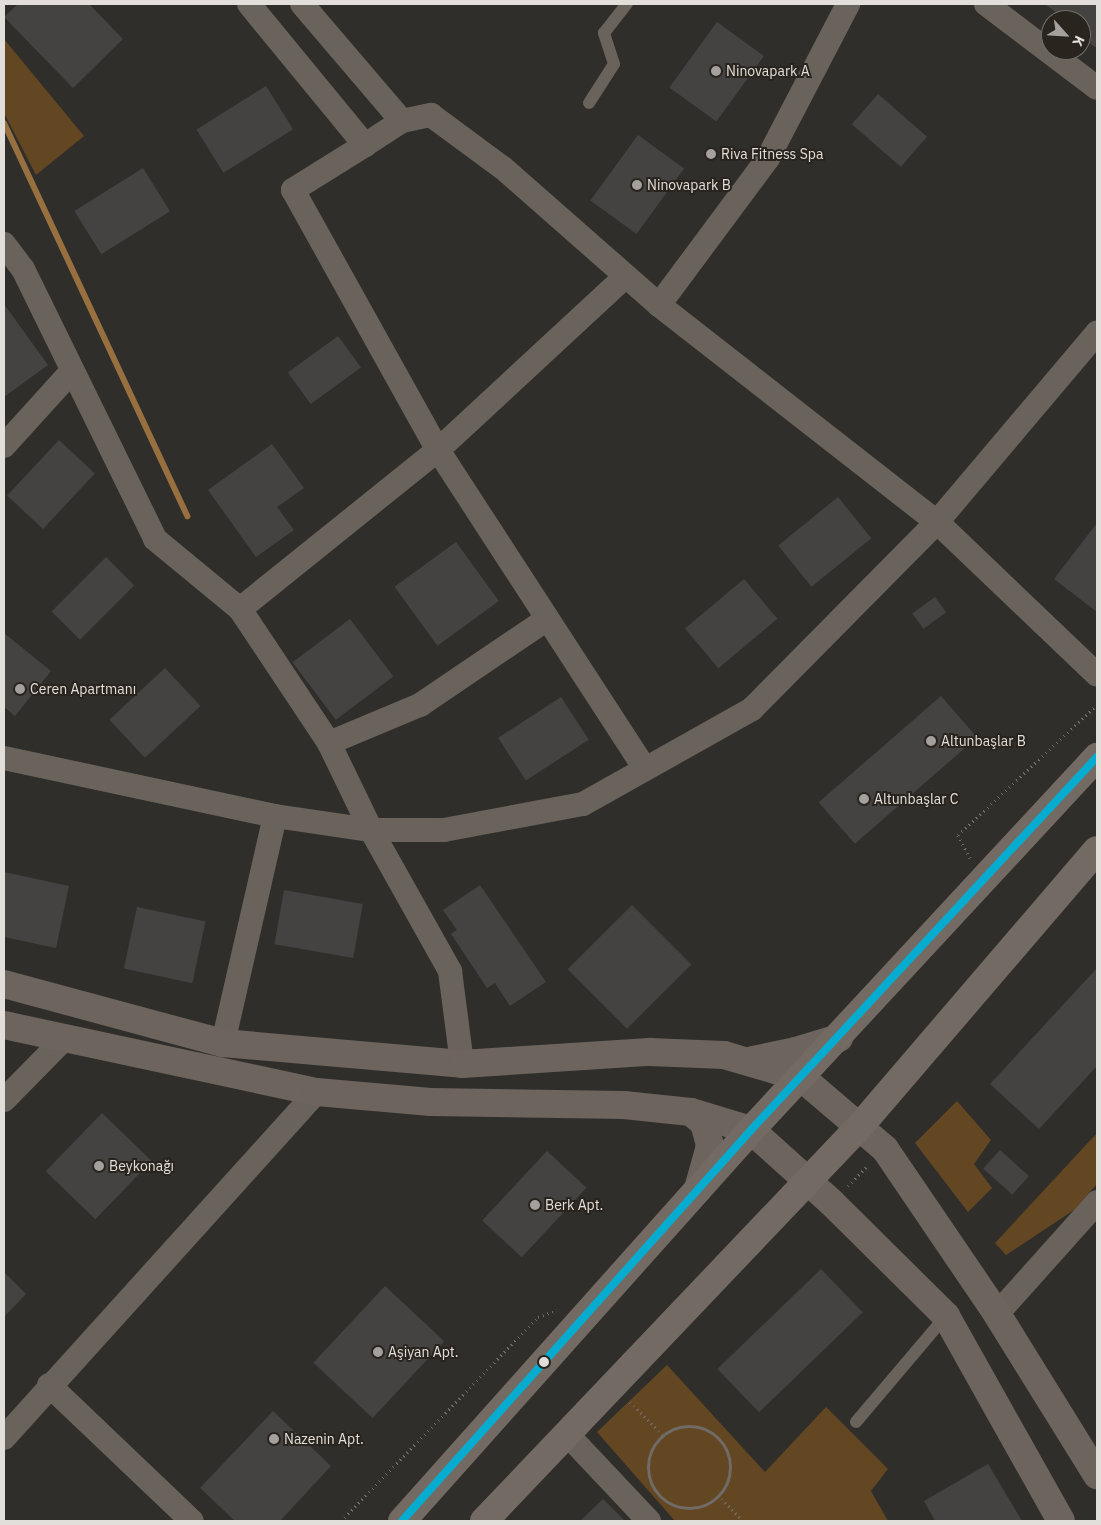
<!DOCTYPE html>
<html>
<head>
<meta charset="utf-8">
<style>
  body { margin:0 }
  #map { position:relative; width:1101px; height:1525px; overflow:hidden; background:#302e2b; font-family:"IBM Plex Sans",sans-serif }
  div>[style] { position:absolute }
  .green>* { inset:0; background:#634622 }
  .stream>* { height:6px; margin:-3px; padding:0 3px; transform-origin:3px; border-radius:3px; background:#987040 }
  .building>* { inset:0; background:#454341; transform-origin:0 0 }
  .path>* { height:3px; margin-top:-1.5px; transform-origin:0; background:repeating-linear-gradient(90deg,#706b66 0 1px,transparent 0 5px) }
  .path>.ring { margin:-1.5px; padding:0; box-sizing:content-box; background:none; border:3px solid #706b66; border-radius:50% }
  .lane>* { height:12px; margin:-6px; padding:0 6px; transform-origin:6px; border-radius:6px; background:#69635b }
  .street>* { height:24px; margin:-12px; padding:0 12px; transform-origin:12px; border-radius:12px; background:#69635b }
  .secondary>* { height:28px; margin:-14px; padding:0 14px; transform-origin:14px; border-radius:14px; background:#6c645d }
  .primary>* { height:28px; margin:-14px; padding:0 14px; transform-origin:14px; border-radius:14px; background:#736b63 }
  .bus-1>* { height:8px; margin:-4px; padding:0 4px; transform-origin:4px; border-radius:4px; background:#06acd0 }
  .dots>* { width:14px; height:14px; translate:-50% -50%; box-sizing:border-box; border:2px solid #29241e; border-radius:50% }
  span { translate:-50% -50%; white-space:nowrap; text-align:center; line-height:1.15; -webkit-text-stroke:4px #29241e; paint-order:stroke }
  .poi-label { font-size:14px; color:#e2deda }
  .left { translate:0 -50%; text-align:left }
  .frame { position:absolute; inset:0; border:5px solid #e2deda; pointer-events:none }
  .north { position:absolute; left:1041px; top:10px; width:50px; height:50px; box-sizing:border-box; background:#29241e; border:1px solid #736e69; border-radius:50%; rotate:116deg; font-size:14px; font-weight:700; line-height:20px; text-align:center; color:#e2deda }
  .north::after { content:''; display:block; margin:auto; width:18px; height:22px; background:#a4a09d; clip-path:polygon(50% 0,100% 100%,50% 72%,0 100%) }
</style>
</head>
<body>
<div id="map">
  <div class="green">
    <div style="clip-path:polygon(4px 39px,84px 136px,36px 175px,4px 113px)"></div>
    <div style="clip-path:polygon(957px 1101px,991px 1140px,974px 1164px,992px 1188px,968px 1212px,915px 1143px)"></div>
    <div style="clip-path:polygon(1097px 1133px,1097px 1184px,1074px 1210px,1006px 1255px,995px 1243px)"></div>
    <div style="clip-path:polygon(667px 1365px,765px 1472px,826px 1407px,888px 1469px,871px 1491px,888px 1521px,675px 1521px,597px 1432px)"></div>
  </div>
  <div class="stream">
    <div style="left:4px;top:123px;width:434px;rotate:65deg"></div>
  </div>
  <div class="building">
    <div style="clip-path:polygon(18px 4px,89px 4px,123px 39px,73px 88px,4px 17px)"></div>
    <div style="clip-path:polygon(1045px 4px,1097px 4px,1097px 48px,1081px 38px,1081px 20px,1066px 20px)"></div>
    <div style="left:717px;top:22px;width:58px;height:81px;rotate:36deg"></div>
    <div style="left:266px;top:86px;width:51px;height:82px;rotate:58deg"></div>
    <div style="left:878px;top:94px;width:65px;height:40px;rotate:41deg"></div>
    <div style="left:638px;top:135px;width:57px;height:81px;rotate:36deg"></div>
    <div style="left:143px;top:168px;width:51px;height:81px;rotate:58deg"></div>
    <div style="clip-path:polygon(4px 304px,48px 365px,4px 397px)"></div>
    <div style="left:338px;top:336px;width:39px;height:62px;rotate:54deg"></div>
    <div style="left:59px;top:440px;width:49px;height:76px;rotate:43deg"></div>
    <div style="clip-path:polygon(272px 444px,304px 488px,277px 507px,294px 530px,256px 557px,208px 490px)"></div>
    <div style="left:838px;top:497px;width:53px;height:77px;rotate:51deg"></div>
    <div style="clip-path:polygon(1097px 523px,1097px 612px,1054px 579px)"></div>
    <div style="left:456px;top:542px;width:73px;height:76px;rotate:54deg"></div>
    <div style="left:106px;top:557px;width:40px;height:77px;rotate:45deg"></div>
    <div style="left:744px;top:579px;width:52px;height:77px;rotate:50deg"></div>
    <div style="left:935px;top:597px;width:19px;height:28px;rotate:54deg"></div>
    <div style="left:350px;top:619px;width:72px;height:72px;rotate:53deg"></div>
    <div style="clip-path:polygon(4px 633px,51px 671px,15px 716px,4px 707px)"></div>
    <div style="left:165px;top:668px;width:52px;height:76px;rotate:47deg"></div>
    <div style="left:941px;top:696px;width:55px;height:162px;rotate:49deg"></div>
    <div style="left:561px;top:697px;width:51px;height:75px;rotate:57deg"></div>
    <div style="clip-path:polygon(4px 872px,69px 886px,56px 948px,4px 937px)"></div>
    <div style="clip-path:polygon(480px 885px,546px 982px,510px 1006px,495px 983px,487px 988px,451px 934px,457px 930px,443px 910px)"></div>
    <div style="left:284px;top:890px;width:80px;height:55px;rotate:10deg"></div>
    <div style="left:632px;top:905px;width:84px;height:91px;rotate:45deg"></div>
    <div style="left:137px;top:907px;width:70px;height:63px;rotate:12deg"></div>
    <div style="clip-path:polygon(1097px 968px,1097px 1066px,1039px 1129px,990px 1084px)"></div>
    <div style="left:102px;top:1113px;width:69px;height:81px;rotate:44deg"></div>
    <div style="left:1000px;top:1150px;width:39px;height:25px;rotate:42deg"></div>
    <div style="left:547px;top:1151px;width:54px;height:95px;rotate:43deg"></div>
    <div style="left:821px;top:1269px;width:60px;height:144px;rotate:46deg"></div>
    <div style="clip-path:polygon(4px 1272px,26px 1294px,4px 1317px)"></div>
    <div style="left:385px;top:1286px;width:81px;height:105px;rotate:43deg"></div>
    <div style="clip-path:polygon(273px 1411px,331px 1466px,280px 1521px,235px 1521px,200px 1488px)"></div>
    <div style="clip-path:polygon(988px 1464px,1022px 1521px,935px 1521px,924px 1501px)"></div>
    <div style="clip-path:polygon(603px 1499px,625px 1521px,580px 1521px)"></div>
  </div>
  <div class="path">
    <div style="left:970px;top:858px;width:26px;rotate:-118deg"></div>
    <div style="left:958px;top:835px;width:190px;rotate:-43.1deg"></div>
    <div style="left:848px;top:1186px;width:29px;rotate:-46deg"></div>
    <div style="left:630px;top:1402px;width:47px;rotate:45deg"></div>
    <div class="ring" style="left:648px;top:1426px;width:79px;height:79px"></div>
    <div style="left:718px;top:1495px;width:36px;rotate:46deg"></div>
    <div style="left:341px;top:1521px;width:284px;rotate:-46deg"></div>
    <div style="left:538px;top:1317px;width:20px;rotate:-20deg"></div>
  </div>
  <div class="lane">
    <div style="left:589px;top:103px;width:46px;rotate:-57.3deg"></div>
    <div style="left:614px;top:64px;width:33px;rotate:-108deg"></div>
    <div style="left:604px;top:33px;width:37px;rotate:-52deg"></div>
    <div style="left:856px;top:1422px;width:139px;rotate:-49.7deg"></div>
  </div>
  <div class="street">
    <div style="left:249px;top:4px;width:183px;rotate:50.6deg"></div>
    <div style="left:365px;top:145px;width:44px;rotate:-33deg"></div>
    <div style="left:402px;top:121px;width:30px;rotate:-12deg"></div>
    <div style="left:431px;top:115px;width:89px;rotate:36.4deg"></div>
    <div style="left:503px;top:168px;width:208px;rotate:41.3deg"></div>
    <div style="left:659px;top:305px;width:353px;rotate:38deg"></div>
    <div style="left:937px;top:522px;width:221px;rotate:43.7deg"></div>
    <div style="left:302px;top:4px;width:154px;rotate:49.5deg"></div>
    <div style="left:986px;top:4px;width:139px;rotate:37.1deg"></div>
    <div style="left:365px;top:145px;width:85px;rotate:148deg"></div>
    <div style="left:293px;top:190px;width:298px;rotate:60.9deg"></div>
    <div style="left:438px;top:450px;width:256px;rotate:-42.8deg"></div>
    <div style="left:4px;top:244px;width:31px;rotate:53deg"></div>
    <div style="left:23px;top:269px;width:301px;rotate:63.9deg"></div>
    <div style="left:155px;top:539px;width:110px;rotate:39.5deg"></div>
    <div style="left:240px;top:609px;width:161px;rotate:56.4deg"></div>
    <div style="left:329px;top:743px;width:97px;rotate:64.2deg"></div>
    <div style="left:371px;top:830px;width:162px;rotate:60.7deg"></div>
    <div style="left:450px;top:971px;width:94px;rotate:82.6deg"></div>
    <div style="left:659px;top:305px;width:183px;rotate:-53.4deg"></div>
    <div style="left:768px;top:158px;width:174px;rotate:-62.5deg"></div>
    <div style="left:4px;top:446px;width:100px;rotate:-47.8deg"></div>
    <div style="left:240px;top:609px;width:254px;rotate:-38.8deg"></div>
    <div style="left:438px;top:450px;width:380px;rotate:57deg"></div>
    <div style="left:329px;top:743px;width:99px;rotate:-22.7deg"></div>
    <div style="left:420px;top:705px;width:153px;rotate:-34.1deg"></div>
    <div style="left:4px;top:758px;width:277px;rotate:12.1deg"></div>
    <div style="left:275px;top:816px;width:233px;rotate:102.9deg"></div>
    <div style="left:275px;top:816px;width:97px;rotate:8.3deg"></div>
    <div style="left:371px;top:830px;width:73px"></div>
    <div style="left:444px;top:830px;width:141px;rotate:-10.6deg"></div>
    <div style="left:583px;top:804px;width:194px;rotate:-29.3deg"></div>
    <div style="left:752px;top:709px;width:263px;rotate:-45.3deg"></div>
    <div style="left:937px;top:522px;width:248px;rotate:-49.8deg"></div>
    <div style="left:4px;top:1100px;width:84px;rotate:-45.5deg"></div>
    <div style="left:997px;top:1314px;width:150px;rotate:-48.2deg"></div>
    <div style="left:49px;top:1385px;width:197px;rotate:43.6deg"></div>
    <div style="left:566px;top:1433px;width:121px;rotate:46.7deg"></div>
    <div style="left:4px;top:1438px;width:467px;rotate:-47.9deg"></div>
  </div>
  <div class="secondary">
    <div style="left:4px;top:984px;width:227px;rotate:15.1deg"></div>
    <div style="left:223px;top:1043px;width:240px;rotate:5deg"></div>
    <div style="left:462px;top:1064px;width:188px;rotate:-3.7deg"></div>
    <div style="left:650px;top:1052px;width:74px;rotate:2.3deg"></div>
    <div style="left:724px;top:1055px;width:81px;rotate:16.4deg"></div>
    <div style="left:802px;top:1078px;width:109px;rotate:40.5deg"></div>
    <div style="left:885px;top:1149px;width:199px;rotate:55.8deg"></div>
    <div style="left:997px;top:1314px;width:190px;rotate:58.2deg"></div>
    <div style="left:4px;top:1025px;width:320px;rotate:12.1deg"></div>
    <div style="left:317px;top:1092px;width:114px;rotate:5deg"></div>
    <div style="left:431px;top:1102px;width:193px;rotate:0.9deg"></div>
    <div style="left:624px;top:1105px;width:67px;rotate:6deg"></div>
    <div style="left:691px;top:1112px;width:63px;rotate:16.7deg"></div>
    <div style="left:751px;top:1130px;width:108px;rotate:42deg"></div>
    <div style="left:831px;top:1202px;width:162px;rotate:44.7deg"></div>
    <div style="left:946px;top:1316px;width:235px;rotate:60.7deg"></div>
    <div style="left:753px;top:1060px;width:44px;rotate:-11.8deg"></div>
    <div style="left:796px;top:1051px;width:45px;rotate:-16.8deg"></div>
    <div style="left:691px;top:1112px;width:17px;rotate:40deg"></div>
    <div style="left:704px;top:1123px;width:24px;rotate:75deg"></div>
    <div style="left:710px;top:1146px;width:45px;rotate:105.6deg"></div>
  </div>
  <div class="primary">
    <div style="left:402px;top:1521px;width:524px;rotate:-48.25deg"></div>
    <div style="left:751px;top:1130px;width:509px;rotate:-47.15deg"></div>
    <div style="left:484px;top:1521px;width:547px;rotate:-46.41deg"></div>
    <div style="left:861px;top:1125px;width:362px;rotate:-49.4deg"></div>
  </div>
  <div class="bus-1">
    <div style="left:402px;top:1521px;width:524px;rotate:-48.25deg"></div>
    <div style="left:751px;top:1130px;width:509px;rotate:-47.15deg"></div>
  </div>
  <div class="dots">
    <div style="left:716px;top:71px;background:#a4a09d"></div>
    <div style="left:711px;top:154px;background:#a4a09d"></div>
    <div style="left:637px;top:185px;background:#a4a09d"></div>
    <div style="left:20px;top:689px;background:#a4a09d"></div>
    <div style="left:931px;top:741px;background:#a4a09d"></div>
    <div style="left:864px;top:799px;background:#a4a09d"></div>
    <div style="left:99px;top:1166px;background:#a4a09d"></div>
    <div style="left:535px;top:1205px;background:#a4a09d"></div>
    <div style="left:378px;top:1352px;background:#a4a09d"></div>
    <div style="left:544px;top:1362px;background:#e2deda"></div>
    <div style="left:274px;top:1439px;background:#a4a09d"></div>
  </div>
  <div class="poi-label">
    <span class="left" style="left:726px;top:71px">Ninovapark A</span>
    <span class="left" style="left:721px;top:154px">Riva Fitness Spa</span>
    <span class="left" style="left:647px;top:185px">Ninovapark B</span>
    <span class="left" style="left:30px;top:689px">Ceren Apartmanı</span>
    <span class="left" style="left:941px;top:741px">Altunbaşlar B</span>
    <span class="left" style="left:874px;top:799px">Altunbaşlar C</span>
    <span class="left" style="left:109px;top:1166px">Beykonağı</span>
    <span class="left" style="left:545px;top:1205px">Berk Apt.</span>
    <span class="left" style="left:388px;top:1352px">Aşiyan Apt.</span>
    <span class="left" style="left:284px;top:1439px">Nazenin Apt.</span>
  </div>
  <div class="frame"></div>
  <div class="north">K</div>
</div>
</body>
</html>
